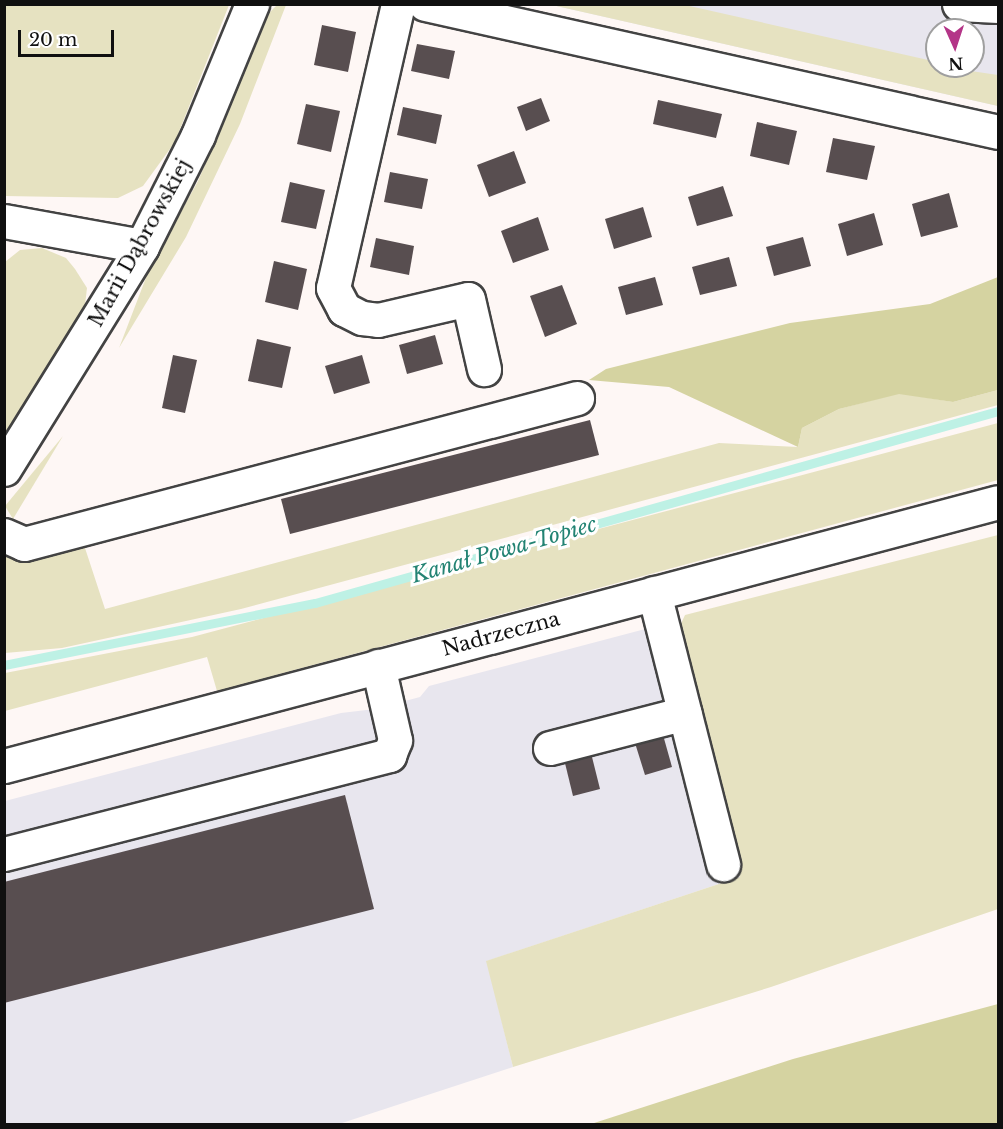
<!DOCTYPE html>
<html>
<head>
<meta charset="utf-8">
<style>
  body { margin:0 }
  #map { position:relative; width:1003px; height:1129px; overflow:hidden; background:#fef7f5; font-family:"Libre Baskerville",serif }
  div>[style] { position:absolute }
  .industrial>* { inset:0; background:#e8e6ee }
  .green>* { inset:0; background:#e6e2c1 }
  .forest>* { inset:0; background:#d5d3a1 }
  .stream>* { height:9px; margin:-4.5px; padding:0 4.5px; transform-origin:4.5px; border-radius:4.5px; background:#bef1e5 }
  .building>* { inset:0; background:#584e50 }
  .roads { filter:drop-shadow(2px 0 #434343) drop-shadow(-2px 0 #434343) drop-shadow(0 2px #434343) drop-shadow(0 -2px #434343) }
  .minor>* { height:33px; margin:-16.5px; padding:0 16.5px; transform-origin:16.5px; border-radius:16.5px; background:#fff }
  span { translate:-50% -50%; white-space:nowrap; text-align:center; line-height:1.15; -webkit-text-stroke:6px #fff; paint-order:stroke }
  .street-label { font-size:20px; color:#101010 }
  .water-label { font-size:21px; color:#228373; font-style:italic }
  .frame { position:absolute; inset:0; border:6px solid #101010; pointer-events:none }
  .north { position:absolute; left:925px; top:18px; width:60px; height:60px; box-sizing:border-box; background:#fff; border:2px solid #9f9f9f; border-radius:50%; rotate:177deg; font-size:16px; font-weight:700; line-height:24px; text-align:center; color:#101010 }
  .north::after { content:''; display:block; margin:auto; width:21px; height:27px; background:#b43588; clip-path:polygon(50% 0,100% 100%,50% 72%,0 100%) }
  .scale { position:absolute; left:18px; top:30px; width:96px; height:27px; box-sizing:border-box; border:3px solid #101010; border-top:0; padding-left:8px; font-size:18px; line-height:21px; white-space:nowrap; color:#101010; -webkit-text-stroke:4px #fff; paint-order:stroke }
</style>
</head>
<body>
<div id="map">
  <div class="industrial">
    <div style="clip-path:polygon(evenodd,552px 5px,998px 5px,998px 106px,552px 5px,937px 30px,973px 30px,973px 66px,937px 66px,937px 30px)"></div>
    <div style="clip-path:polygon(649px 628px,684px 653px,740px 877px,487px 961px,513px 1067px,339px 1124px,5px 1124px,5px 801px,341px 713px,375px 709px,420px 697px,429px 686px)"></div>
  </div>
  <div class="green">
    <div style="clip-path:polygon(4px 5px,229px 5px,175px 142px,143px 186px,118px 198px,5px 196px)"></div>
    <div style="clip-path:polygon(277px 5px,286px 5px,240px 124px,186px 237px,119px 348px,149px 270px,198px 181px,269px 13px)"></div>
    <div style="clip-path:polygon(552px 5px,685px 5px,937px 62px,937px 66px,998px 75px,998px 106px)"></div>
    <div style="clip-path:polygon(42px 248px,66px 258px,75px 269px,87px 288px,85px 305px,5px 442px,5px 262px,20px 250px)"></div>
    <div style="clip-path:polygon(998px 390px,998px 405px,241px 609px,62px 648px,5px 653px,5px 551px,25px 555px,85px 548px,105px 609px,719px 443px,798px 447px,802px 428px,839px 409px,899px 393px,953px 402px)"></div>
    <div style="clip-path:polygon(998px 423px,998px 480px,217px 691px,207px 657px,5px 711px,5px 673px,192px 637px)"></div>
    <div style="clip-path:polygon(63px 436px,13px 519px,5px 506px)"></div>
    <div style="clip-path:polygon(998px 535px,998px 909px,771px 987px,513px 1067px,486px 961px,740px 877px,678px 630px,685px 615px)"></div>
  </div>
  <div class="forest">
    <div style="clip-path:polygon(998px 277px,998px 390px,953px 402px,899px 394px,839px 409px,802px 428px,798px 447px,669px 387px,589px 380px,606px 369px,790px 323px,930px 304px)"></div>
    <div style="clip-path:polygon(998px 1004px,998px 1124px,591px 1124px,793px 1059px)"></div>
  </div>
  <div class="stream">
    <div style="left:4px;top:665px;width:317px;rotate:-11.3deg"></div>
    <div style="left:315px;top:603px;width:709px;rotate:-15.7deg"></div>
  </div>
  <div class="building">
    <div style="clip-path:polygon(322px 25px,356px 32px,348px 72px,314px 65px)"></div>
    <div style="clip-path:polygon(417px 44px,455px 51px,449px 79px,411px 71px)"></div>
    <div style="clip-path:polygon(541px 98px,550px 121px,526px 131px,517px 107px)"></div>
    <div style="clip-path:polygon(658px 100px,722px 114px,716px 138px,653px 124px)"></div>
    <div style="clip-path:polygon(306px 104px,340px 111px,331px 152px,297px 144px)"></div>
    <div style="clip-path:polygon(403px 107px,442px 115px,436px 144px,397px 135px)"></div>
    <div style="clip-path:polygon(757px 122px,797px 131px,789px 165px,750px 156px)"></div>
    <div style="clip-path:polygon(833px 138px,875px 146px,867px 180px,826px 172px)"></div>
    <div style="clip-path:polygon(514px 151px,526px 183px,489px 197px,477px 165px)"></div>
    <div style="clip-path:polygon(390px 172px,428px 179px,422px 209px,384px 202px)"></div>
    <div style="clip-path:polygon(290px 182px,325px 190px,316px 229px,281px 222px)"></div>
    <div style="clip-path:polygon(723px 186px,733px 216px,697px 226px,688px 197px)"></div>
    <div style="clip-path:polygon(949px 193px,958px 227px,921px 237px,912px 204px)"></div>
    <div style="clip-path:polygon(643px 207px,652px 237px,614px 249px,605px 219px)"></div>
    <div style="clip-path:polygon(874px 213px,883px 245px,847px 256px,838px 224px)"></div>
    <div style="clip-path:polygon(538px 217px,549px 250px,513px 263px,501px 231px)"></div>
    <div style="clip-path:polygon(803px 237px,811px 266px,774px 276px,766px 247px)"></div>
    <div style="clip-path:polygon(376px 238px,414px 246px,409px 275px,370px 267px)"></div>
    <div style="clip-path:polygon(729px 257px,737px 286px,700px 295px,692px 267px)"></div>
    <div style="clip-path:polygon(274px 261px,307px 269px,298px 310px,265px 302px)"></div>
    <div style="clip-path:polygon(655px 277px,663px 305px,626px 315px,618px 287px)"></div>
    <div style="clip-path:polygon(562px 285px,577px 324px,545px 337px,530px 296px)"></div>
    <div style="clip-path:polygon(435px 335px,443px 364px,407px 374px,399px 345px)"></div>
    <div style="clip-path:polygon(257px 339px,291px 347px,282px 388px,248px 381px)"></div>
    <div style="clip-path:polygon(173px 355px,197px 360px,185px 413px,162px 408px)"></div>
    <div style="clip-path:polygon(362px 355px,370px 383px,334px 394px,325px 366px)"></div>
    <div style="clip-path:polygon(590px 420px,599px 455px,290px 534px,281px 499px)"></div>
    <div style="clip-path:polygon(663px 735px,672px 767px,645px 775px,635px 743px)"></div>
    <div style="clip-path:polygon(591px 753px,600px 789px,573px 796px,564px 759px)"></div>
    <div style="clip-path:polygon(345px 795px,374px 909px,4px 1003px,4px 882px)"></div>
  </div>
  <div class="roads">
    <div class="minor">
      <div style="left:398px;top:4px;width:291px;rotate:102.9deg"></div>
      <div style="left:333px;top:288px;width:24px;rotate:62deg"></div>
      <div style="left:344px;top:309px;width:20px;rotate:27deg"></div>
      <div style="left:362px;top:318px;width:16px;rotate:7deg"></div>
      <div style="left:378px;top:320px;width:92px;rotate:-13.1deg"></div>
      <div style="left:468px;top:299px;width:72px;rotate:77.1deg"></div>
      <div style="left:425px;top:4px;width:587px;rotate:12.59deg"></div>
      <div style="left:959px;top:4px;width:39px;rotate:3deg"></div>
      <div style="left:4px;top:221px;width:140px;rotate:10.3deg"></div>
      <div style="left:4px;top:469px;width:262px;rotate:-58.2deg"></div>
      <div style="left:142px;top:246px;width:124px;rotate:-63.2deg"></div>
      <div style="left:198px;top:135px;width:142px;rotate:-67.6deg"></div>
      <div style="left:4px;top:535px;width:22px;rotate:24deg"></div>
      <div style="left:24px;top:544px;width:572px;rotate:-14.79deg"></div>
      <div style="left:654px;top:593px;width:280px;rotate:75.7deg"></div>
      <div style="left:550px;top:748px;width:139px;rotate:-14.5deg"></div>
      <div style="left:4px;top:766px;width:1028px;rotate:-14.87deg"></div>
      <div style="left:4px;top:854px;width:398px;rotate:-14.4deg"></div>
      <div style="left:389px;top:755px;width:16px;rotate:-68deg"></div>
      <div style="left:395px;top:740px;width:76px;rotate:-102.9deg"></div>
    </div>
  </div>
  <div class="street-label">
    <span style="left:140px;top:243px;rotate:-61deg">Marii Dąbrowskiej</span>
    <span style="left:501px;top:634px;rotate:-15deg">Nadrzeczna</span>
  </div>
  <div class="water-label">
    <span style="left:504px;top:550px;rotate:-16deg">Kanał Powa-Topiec</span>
  </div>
  <div class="frame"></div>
  <div class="north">N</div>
  <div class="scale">20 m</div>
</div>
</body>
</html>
